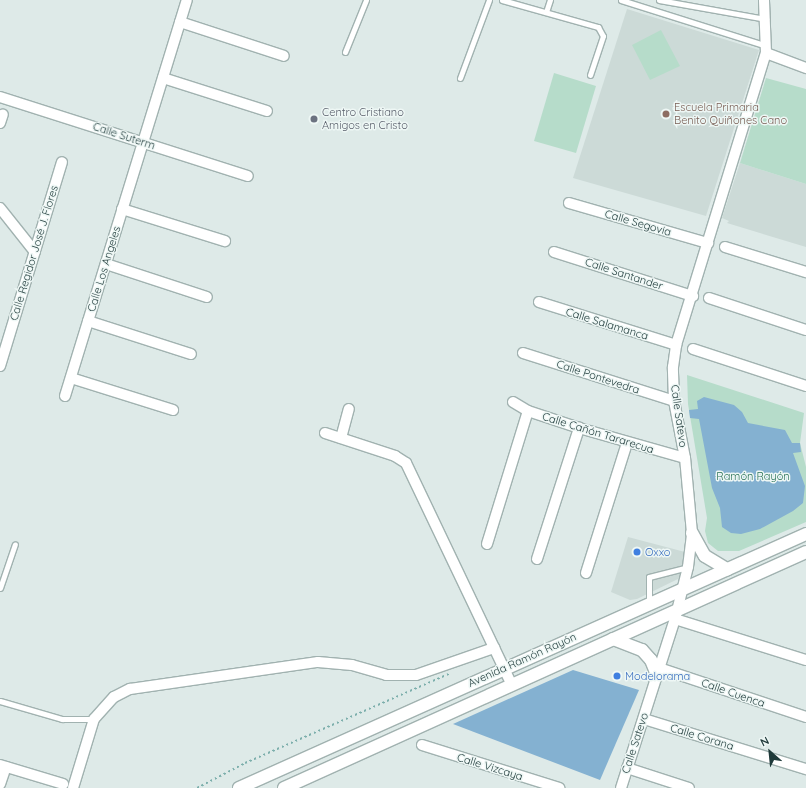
<!DOCTYPE html>
<html>
<head>
<meta charset="utf-8">
<style>
  body { margin:0 }
  #map { position:relative; width:806px; height:788px; overflow:hidden; background:#deeae8; font-family:Quicksand,sans-serif }
  div>[style] { position:absolute }
  .built>* { inset:0; background:#ccdad7 }
  .green>* { inset:0; background:#b6dcca }
  .water>* { inset:0; background:#84b1d1 }
  .path>* { height:1.5px; margin-top:-0.75px; transform-origin:0; background:repeating-linear-gradient(90deg,#7dafac 0 2px,transparent 0 5px) }
  .roads { filter:drop-shadow(1px 0 #a1b2b0) drop-shadow(-1px 0 #a1b2b0) drop-shadow(0 1px #a1b2b0) drop-shadow(0 -1px #a1b2b0) }
  .lane>* { height:5px; margin:-2.5px; padding:0 2.5px; transform-origin:2.5px; border-radius:2.5px; background:#fff }
  .street>* { height:10px; margin:-5px; padding:0 5px; transform-origin:5px; border-radius:5px; background:#fff }
  .secondary>* { height:12px; margin:-6px; padding:0 6px; transform-origin:6px; border-radius:6px; background:#fff }
  .dots>* { width:11px; height:11px; translate:-50% -50%; box-sizing:border-box; border:2px solid #eef7f5; border-radius:50% }
  span { translate:-50% -50%; white-space:nowrap; text-align:center; line-height:1.15; -webkit-text-stroke:3px #eef7f5; paint-order:stroke }
  .education-label { font-size:11px; color:#785e54 }
  .left { translate:0 -50%; text-align:left }
  .worship-label { font-size:11px; color:#5b616d }
  .street-label { font-size:11px; color:#1f3a3a }
  .park-label { font-size:11px; color:#297258 }
  .shop-label { font-size:11px; color:#366cbe }
  .north { position:absolute; left:750px; top:732px; width:40px; height:40px; -webkit-text-stroke:3px #eef7f5; paint-order:stroke; rotate:333deg; font-size:11px; font-weight:700; line-height:16px; text-align:center; color:#1f3a3a }
  .north::after { content:''; display:block; margin:auto; width:14px; height:18px; background:#1f3a3a; clip-path:polygon(50% 0,100% 100%,50% 72%,0 100%) }
</style>
</head>
<body>
<div id="map">
  <div class="built">
    <div style="clip-path:polygon(627px 9px,759px 50px,706px 216px,573px 178px)"></div>
    <div style="clip-path:polygon(740px 163px,806px 184px,806px 247px,727px 223px,729px 221px,722px 218px)"></div>
    <div style="clip-path:polygon(628px 537px,685px 552px,680px 578px,637px 599px,630px 600px,611px 592px)"></div>
  </div>
  <div class="green">
    <div style="clip-path:polygon(661px 30px,680px 66px,650px 80px,632px 45px)"></div>
    <div style="clip-path:polygon(554px 73px,596px 86px,576px 153px,534px 141px)"></div>
    <div style="clip-path:polygon(766px 78px,806px 89px,806px 184px,740px 163px)"></div>
    <div style="clip-path:polygon(687px 375px,804px 413px,800px 443px,806px 467px,806px 522px,739px 551px,718px 551px,708px 543px,705px 531px,707px 518px,688px 404px)"></div>
  </div>
  <div class="water">
    <div style="clip-path:polygon(704px 397px,734px 405px,742px 412px,748px 423px,785px 430px,792px 443px,800px 443px,801px 452px,793px 453px,805px 486px,803px 503px,793px 511px,760px 529px,741px 534px,731px 533px,722px 527px,720px 508px,712px 488px,699px 419px,690px 418px,689px 410px,698px 409px,697px 401px)"></div>
    <div style="clip-path:polygon(573px 670px,639px 690px,600px 780px,453px 724px)"></div>
  </div>
  <div class="path">
    <div style="left:197px;top:788px;width:54px;rotate:-27.5deg"></div>
    <div style="left:245px;top:763px;width:223px;rotate:-23.6deg"></div>
  </div>
  <div class="roads">
    <div class="lane">
      <div style="left:502px;top:0;width:100px;rotate:15.7deg"></div>
      <div style="left:598px;top:27px;width:10px;rotate:61deg"></div>
      <div style="left:603px;top:36px;width:41px;rotate:108.4deg"></div>
      <div style="left:621px;top:0;width:153px;rotate:17.5deg"></div>
      <div style="left:659px;top:0;width:109px;rotate:10.1deg"></div>
      <div style="left:546px;top:12px;width:13px;rotate:-72deg"></div>
      <div style="left:345px;top:52px;width:56px;rotate:-68deg"></div>
      <div style="left:460px;top:78px;width:83px;rotate:-69.6deg"></div>
      <div style="left:0;top:588px;width:46px;rotate:-71.2deg"></div>
      <div style="left:649px;top:603px;width:26px;rotate:-90deg"></div>
      <div style="left:649px;top:577px;width:40px;rotate:-14.4deg"></div>
      <div style="left:0;top:701px;width:65px;rotate:16.2deg"></div>
      <div style="left:62px;top:719px;width:32px"></div>
    </div>
    <div class="street">
      <div style="left:180px;top:22px;width:109px;rotate:18.1deg"></div>
      <div style="left:766px;top:53px;width:43px;rotate:20.6deg"></div>
      <div style="left:163px;top:78px;width:109px;rotate:17.6deg"></div>
      <div style="left:0;top:97px;width:260px;rotate:17.7deg"></div>
      <div style="left:0;top:123px;width:9px;rotate:-72deg"></div>
      <div style="left:569px;top:203px;width:145px;rotate:16.1deg"></div>
      <div style="left:0;top:208px;width:56px;rotate:51.5deg"></div>
      <div style="left:122px;top:209px;width:108px;rotate:17.3deg"></div>
      <div style="left:725px;top:247px;width:85px;rotate:17.2deg"></div>
      <div style="left:554px;top:252px;width:146px;rotate:17.6deg"></div>
      <div style="left:106px;top:264px;width:106px;rotate:18.1deg"></div>
      <div style="left:709px;top:298px;width:102px;rotate:18.3deg"></div>
      <div style="left:539px;top:302px;width:144px;rotate:17.4deg"></div>
      <div style="left:88px;top:321px;width:108px;rotate:17.8deg"></div>
      <div style="left:693px;top:349px;width:119px;rotate:18.1deg"></div>
      <div style="left:523px;top:353px;width:158px;rotate:17.6deg"></div>
      <div style="left:0;top:366px;width:213px;rotate:-73.1deg"></div>
      <div style="left:71px;top:378px;width:107px;rotate:17.4deg"></div>
      <div style="left:65px;top:396px;width:414px;rotate:-72.9deg"></div>
      <div style="left:513px;top:402px;width:17px;rotate:31deg"></div>
      <div style="left:528px;top:411px;width:54px;rotate:18.4deg"></div>
      <div style="left:579px;top:428px;width:110px;rotate:15.8deg"></div>
      <div style="left:325px;top:433px;width:74px;rotate:18.2deg"></div>
      <div style="left:395px;top:456px;width:13px;rotate:32deg"></div>
      <div style="left:406px;top:463px;width:246px;rotate:64.5deg"></div>
      <div style="left:341px;top:438px;width:30px;rotate:-75deg"></div>
      <div style="left:487px;top:544px;width:139px;rotate:-72.9deg"></div>
      <div style="left:537px;top:559px;width:138px;rotate:-72.2deg"></div>
      <div style="left:586px;top:573px;width:136px;rotate:-72.5deg"></div>
      <div style="left:675px;top:619px;width:137px;rotate:17.4deg"></div>
      <div style="left:659px;top:668px;width:155px;rotate:18.4deg"></div>
      <div style="left:644px;top:719px;width:170px;rotate:17.2deg"></div>
      <div style="left:422px;top:745px;width:144px;rotate:17.4deg"></div>
      <div style="left:0;top:765px;width:66px;rotate:16.8deg"></div>
      <div style="left:627px;top:768px;width:65px;rotate:17.9deg"></div>
      <div style="left:0;top:784px;width:18px;rotate:-71deg"></div>
      <div style="left:73px;top:788px;width:72px;rotate:-73.1deg"></div>
      <div style="left:94px;top:719px;width:30px;rotate:-48deg"></div>
      <div style="left:114px;top:697px;width:18px;rotate:-27deg"></div>
      <div style="left:130px;top:689px;width:190px;rotate:-8.2deg"></div>
      <div style="left:318px;top:662px;width:34px;rotate:5deg"></div>
      <div style="left:352px;top:665px;width:35px;rotate:16deg"></div>
      <div style="left:386px;top:675px;width:30px"></div>
      <div style="left:416px;top:675px;width:83px;rotate:-19.1deg"></div>
      <div style="left:621px;top:788px;width:177px;rotate:-72.3deg"></div>
      <div style="left:675px;top:619px;width:54px;rotate:-76deg"></div>
      <div style="left:688px;top:567px;width:34px;rotate:-83deg"></div>
      <div style="left:692px;top:533px;width:75px;rotate:-95.3deg"></div>
      <div style="left:685px;top:458px;width:58px;rotate:-100.9deg"></div>
      <div style="left:674px;top:401px;width:34px;rotate:-92deg"></div>
      <div style="left:673px;top:367px;width:22px;rotate:-82deg"></div>
      <div style="left:676px;top:345px;width:306px;rotate:-72.9deg"></div>
      <div style="left:766px;top:53px;width:53px;rotate:-92.2deg"></div>
    </div>
    <div class="secondary">
      <div style="left:692px;top:533px;width:26px;rotate:61deg"></div>
      <div style="left:705px;top:556px;width:26px;rotate:31deg"></div>
      <div style="left:613px;top:639px;width:31px;rotate:21deg"></div>
      <div style="left:642px;top:650px;width:13px;rotate:48deg"></div>
      <div style="left:651px;top:660px;width:16px;rotate:68deg"></div>
      <div style="left:239px;top:788px;width:621px;rotate:-24.13deg"></div>
      <div style="left:284px;top:788px;width:573px;rotate:-24.33deg"></div>
    </div>
  </div>
  <div class="dots">
    <div style="left:666px;top:114px;background:#8d6e63"></div>
    <div style="left:314px;top:119px;background:#6b7280"></div>
    <div style="left:637px;top:552px;background:#3f7fe0"></div>
    <div style="left:617px;top:676px;background:#3f7fe0"></div>
  </div>
  <div class="education-label">
    <span class="left" style="left:674px;top:114px">Escuela Primaria<br>Benito Quiñones Cano</span>
  </div>
  <div class="worship-label">
    <span class="left" style="left:322px;top:119px">Centro Cristiano<br>Amigos en Cristo</span>
  </div>
  <div class="street-label">
    <span style="left:124px;top:136px;rotate:18deg">Calle Suterm</span>
    <span style="left:638px;top:223px;rotate:16deg">Calle Segovia</span>
    <span style="left:34px;top:253px;rotate:-73deg">Calle Regidor José J. Flores</span>
    <span style="left:104px;top:269px;rotate:-73deg">Calle Los Angeles</span>
    <span style="left:624px;top:274px;rotate:18deg">Calle Santander</span>
    <span style="left:607px;top:324px;rotate:17deg">Calle Salamanca</span>
    <span style="left:598px;top:377px;rotate:18deg">Calle Pontevedra</span>
    <span style="left:679px;top:416px;rotate:82deg">Calle Satevo</span>
    <span style="left:598px;top:433px;rotate:17deg">Calle Cañón Tararecua</span>
    <span style="left:522px;top:660px;rotate:-24deg">Avenida Ramón Rayón</span>
    <span style="left:733px;top:693px;rotate:19deg">Calle Cuenca</span>
    <span style="left:702px;top:737px;rotate:17deg">Calle Corana</span>
    <span style="left:635px;top:743px;rotate:-72deg">Calle Satevo</span>
    <span style="left:490px;top:767px;rotate:17deg">Calle Vizcaya</span>
  </div>
  <div class="park-label">
    <span style="left:753px;top:476px">Ramón Rayón</span>
  </div>
  <div class="shop-label">
    <span class="left" style="left:645px;top:552px">Oxxo</span>
    <span class="left" style="left:625px;top:676px">Modelorama</span>
  </div>
  <div class="north">N</div>
</div>
</body>
</html>
